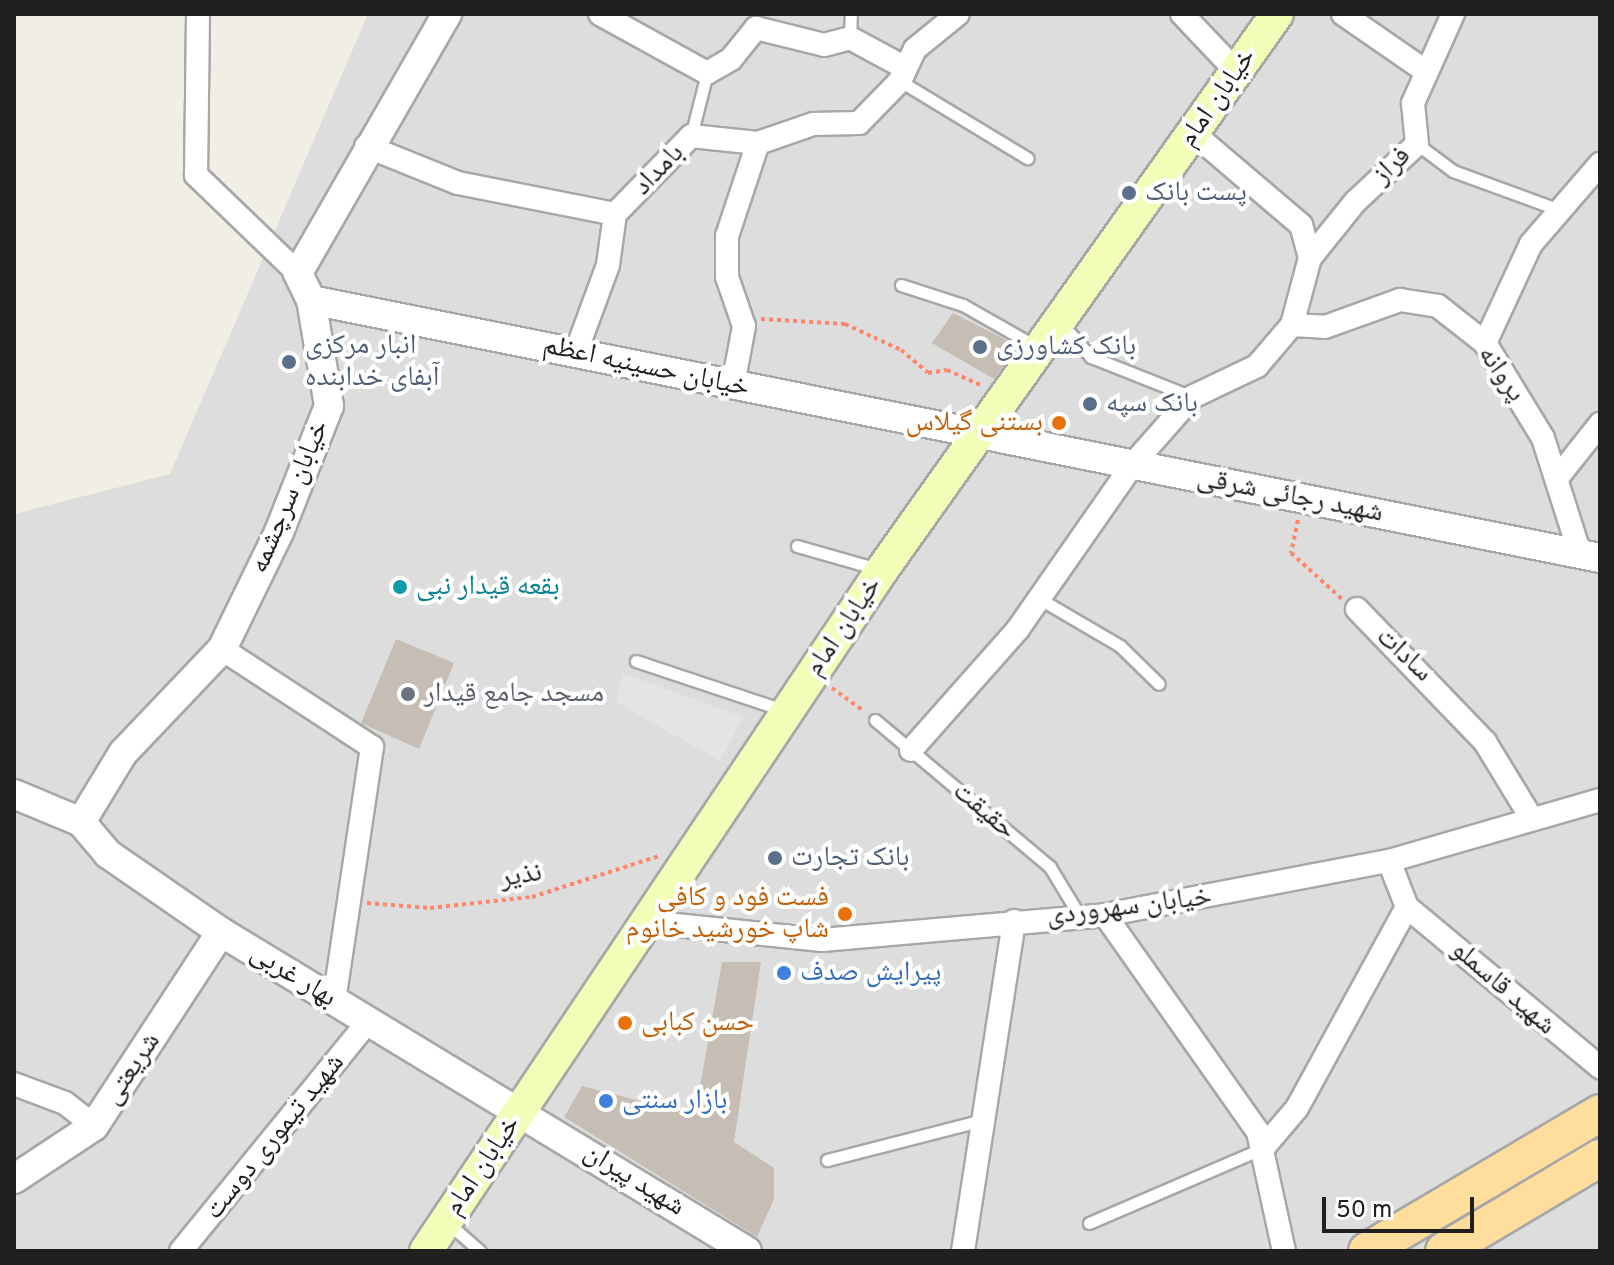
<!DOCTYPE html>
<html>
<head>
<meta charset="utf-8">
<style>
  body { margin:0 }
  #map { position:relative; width:1614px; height:1265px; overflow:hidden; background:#f1eee6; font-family:Overpass,"Noto Naskh Arabic",sans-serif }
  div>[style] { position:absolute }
  .residential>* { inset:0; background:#dedddd }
  .parking>* { inset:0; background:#e4e4e4 }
  .building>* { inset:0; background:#c6beb5 }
  .path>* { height:4px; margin-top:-2px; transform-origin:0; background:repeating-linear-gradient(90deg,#ff8669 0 4px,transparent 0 8px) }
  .roads { filter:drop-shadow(2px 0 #a7a7a7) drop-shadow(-2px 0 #a7a7a7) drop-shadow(0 2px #a7a7a7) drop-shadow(0 -2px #a7a7a7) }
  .service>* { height:11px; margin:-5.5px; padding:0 5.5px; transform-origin:5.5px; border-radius:5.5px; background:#fff }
  .minor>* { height:22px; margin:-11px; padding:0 11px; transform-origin:11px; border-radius:11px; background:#fff }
  .tertiary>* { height:28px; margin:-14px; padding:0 14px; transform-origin:14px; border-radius:14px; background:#fff }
  .secondary>* { height:32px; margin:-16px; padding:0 16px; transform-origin:16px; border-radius:16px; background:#f3fdb8 }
  .primary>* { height:36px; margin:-18px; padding:0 18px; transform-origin:18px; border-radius:18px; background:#ffdd9d }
  .dots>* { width:22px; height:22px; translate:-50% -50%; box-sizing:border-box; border:4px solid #fff; border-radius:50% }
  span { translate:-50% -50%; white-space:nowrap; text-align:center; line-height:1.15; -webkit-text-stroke:8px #fff; paint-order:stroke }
  .street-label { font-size:28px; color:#202020 }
  .service-label { font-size:28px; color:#4e5e75 }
  .left { translate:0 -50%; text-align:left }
  .food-label { font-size:28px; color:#c56008 }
  .right { translate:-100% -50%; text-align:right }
  .culture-label { font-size:28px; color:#0d838f }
  .worship-label { font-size:28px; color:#5b616d }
  .shop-label { font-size:28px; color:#366cbe }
  .frame { position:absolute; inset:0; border:16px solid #202020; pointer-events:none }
  .scale { position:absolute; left:1322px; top:1197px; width:152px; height:36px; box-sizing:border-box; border:4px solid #202020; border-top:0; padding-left:10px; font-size:24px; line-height:28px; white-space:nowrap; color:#202020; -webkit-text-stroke:6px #fff; paint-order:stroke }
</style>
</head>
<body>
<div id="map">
  <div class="residential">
    <div style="clip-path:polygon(368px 14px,1600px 14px,1600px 1251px,14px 1251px,14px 514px,170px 474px)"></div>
  </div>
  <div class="parking">
    <div style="clip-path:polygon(622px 673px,743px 717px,720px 761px,616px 702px)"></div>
  </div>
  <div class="building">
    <div style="clip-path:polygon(953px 313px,1018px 346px,994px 379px,932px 343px)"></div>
    <div style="clip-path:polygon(396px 639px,454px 663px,419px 749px,361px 723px)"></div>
    <div style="clip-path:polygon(722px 962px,761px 962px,734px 1142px,774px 1168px,774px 1199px,757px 1237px,564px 1117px,582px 1086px,695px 1115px)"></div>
  </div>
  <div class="path">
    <div style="left:761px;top:319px;width:84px;rotate:3.4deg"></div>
    <div style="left:845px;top:324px;width:62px;rotate:24.9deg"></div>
    <div style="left:901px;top:350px;width:35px;rotate:40deg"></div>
    <div style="left:928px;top:373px;width:19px;rotate:-9deg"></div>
    <div style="left:947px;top:370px;width:37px;rotate:24deg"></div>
    <div style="left:1298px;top:520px;width:34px;rotate:102deg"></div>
    <div style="left:1291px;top:553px;width:69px;rotate:42deg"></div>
    <div style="left:832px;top:688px;width:39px;rotate:36deg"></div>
    <div style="left:367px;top:903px;width:63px;rotate:4.5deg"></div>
    <div style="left:430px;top:908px;width:103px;rotate:-6.2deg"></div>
    <div style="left:532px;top:897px;width:133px;rotate:-17.9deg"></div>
  </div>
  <div class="roads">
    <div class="service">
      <div style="left:850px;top:38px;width:24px;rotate:-88deg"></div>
      <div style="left:900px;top:81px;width:149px;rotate:31.2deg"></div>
      <div style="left:691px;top:136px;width:65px;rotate:-75.7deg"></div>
      <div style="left:1417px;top:144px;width:45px;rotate:36.9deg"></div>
      <div style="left:1453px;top:171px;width:111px;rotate:20.1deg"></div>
      <div style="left:901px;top:285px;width:65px;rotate:17.9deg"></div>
      <div style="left:963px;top:305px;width:85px;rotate:29.6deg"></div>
      <div style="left:1060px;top:322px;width:47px;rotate:48.5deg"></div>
      <div style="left:1091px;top:357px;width:109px;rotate:21.6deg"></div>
      <div style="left:797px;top:546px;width:84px;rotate:15.9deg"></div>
      <div style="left:1040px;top:599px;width:93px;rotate:30.4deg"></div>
      <div style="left:1120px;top:646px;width:54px;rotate:44.3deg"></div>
      <div style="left:636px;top:661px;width:155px;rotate:18.4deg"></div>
      <div style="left:875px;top:720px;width:229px;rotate:40deg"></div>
      <div style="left:1050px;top:867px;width:56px;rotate:58.9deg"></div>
      <div style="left:827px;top:1160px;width:161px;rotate:-14.4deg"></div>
      <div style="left:1089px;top:1223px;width:189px;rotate:-23.3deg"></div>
      <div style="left:449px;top:1224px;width:41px;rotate:41.1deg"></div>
    </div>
    <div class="minor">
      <div style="left:198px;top:14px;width:161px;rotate:90.7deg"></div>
      <div style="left:196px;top:175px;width:141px;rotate:43.9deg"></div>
      <div style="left:600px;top:14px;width:122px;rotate:28.9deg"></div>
      <div style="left:707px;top:73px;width:28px;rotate:-30deg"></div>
      <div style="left:731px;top:59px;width:40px;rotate:-51deg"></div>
      <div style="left:756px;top:28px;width:70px;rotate:14deg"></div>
      <div style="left:824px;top:45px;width:27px;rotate:-15deg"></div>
      <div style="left:850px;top:38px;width:59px;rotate:28.3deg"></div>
      <div style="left:1182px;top:14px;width:79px;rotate:46.5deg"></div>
      <div style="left:1343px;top:14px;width:98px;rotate:34.7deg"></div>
      <div style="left:366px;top:146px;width:99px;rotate:21.9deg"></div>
      <div style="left:458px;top:183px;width:160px;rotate:11.2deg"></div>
      <div style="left:615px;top:214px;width:109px;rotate:-45.7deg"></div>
      <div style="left:691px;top:136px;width:67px;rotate:6deg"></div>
      <div style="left:758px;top:143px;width:58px;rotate:-19.1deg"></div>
      <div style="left:813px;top:124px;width:46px;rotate:-1.2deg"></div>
      <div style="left:859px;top:123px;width:59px;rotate:-45.7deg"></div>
      <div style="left:900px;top:81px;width:35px;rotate:-65deg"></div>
      <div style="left:915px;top:49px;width:55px;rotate:-39.1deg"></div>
      <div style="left:1310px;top:258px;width:72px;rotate:-51.2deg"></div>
      <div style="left:1355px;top:202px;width:85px;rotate:-43.1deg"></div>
      <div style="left:1417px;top:144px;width:41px;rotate:-95.6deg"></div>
      <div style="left:1413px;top:103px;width:98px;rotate:-65.8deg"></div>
      <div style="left:1292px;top:325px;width:33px;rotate:3deg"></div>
      <div style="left:1325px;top:327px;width:80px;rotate:-19.8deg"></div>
      <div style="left:1400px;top:300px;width:38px;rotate:9deg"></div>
      <div style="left:1438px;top:306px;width:60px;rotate:38.2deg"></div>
      <div style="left:1485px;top:343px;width:111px;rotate:58.6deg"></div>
      <div style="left:1543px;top:438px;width:122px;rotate:72.3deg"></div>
      <div style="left:1485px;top:343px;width:109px;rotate:-65.1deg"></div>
      <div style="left:1531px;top:244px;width:106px;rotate:-49.2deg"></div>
      <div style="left:576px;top:352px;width:93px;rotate:-69.8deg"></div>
      <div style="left:608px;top:265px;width:51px;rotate:-82.2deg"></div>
      <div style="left:733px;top:385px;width:60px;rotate:-79.4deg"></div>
      <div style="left:744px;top:326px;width:52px;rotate:-109.1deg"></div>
      <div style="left:727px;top:277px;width:41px;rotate:-90deg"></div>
      <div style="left:727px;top:236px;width:98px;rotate:-71.6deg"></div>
      <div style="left:1558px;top:477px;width:68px;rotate:-51.6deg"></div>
      <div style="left:1357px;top:609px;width:185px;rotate:46.1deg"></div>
      <div style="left:1485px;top:742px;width:90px;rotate:58.6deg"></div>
      <div style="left:222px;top:649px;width:179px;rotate:33.2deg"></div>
      <div style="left:372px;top:747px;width:258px;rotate:98.5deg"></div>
      <div style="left:911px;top:750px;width:162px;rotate:-48.5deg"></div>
      <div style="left:1018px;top:629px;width:201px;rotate:-55.1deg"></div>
      <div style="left:1133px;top:464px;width:89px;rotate:-48.6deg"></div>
      <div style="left:1192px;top:397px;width:72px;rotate:-25.5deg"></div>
      <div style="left:1257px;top:366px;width:54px;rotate:-49.5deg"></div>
      <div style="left:1292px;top:325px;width:69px;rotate:-75deg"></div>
      <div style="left:1310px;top:258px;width:34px;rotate:-105deg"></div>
      <div style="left:1301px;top:225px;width:142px;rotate:-139.6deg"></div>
      <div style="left:1407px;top:907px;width:251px;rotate:39.7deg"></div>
      <div style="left:1105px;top:915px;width:266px;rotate:54.8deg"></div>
      <div style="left:1258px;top:1132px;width:122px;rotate:77.7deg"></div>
      <div style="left:647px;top:922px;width:176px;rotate:5.9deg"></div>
      <div style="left:822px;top:940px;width:284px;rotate:-5deg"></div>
      <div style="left:1105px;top:915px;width:289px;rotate:-10.8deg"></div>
      <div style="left:1389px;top:861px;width:220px;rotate:-16.1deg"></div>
      <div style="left:14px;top:1084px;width:54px;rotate:20.4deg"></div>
      <div style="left:65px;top:1103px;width:37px;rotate:38deg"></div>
      <div style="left:1263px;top:1148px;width:52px;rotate:-49.6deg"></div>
      <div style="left:1297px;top:1108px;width:229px;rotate:-61.3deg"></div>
      <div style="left:1407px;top:907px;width:49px;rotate:-111.4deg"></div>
      <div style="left:181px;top:1251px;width:296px;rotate:-50.8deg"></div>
      <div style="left:963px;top:1251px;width:334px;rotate:-81.2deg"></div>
    </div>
    <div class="tertiary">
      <div style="left:311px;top:300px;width:1315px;rotate:11.32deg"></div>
      <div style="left:14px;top:794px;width:73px;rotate:22.7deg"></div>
      <div style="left:81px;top:822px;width:42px;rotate:49.8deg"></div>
      <div style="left:108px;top:854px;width:137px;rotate:34.6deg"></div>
      <div style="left:221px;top:932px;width:615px;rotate:31.24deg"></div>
      <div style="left:81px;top:822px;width:81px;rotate:-58.7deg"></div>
      <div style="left:123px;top:753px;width:144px;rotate:-46.4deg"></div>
      <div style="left:222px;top:649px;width:130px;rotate:-64deg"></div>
      <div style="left:279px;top:532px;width:136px;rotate:-68.4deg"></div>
      <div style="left:329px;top:406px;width:108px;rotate:-99.6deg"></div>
      <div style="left:311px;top:300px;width:30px;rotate:-116deg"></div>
      <div style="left:298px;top:273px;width:299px;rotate:-60.1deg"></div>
      <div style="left:14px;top:1179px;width:96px;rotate:-33.5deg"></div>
      <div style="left:94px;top:1126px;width:232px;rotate:-56.8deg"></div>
    </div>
    <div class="secondary">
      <div style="left:426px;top:1251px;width:820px;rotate:-56.19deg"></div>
      <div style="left:882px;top:570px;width:682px;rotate:-54.61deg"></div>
    </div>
    <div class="primary">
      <div style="left:1367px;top:1251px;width:271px;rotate:-30.6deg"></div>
      <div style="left:1444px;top:1251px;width:182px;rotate:-30.8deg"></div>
    </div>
  </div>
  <div class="dots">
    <div style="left:1129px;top:193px;background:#5c6f8a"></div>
    <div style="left:980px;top:347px;background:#5c6f8a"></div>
    <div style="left:289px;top:362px;background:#5c6f8a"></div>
    <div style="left:1090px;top:404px;background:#5c6f8a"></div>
    <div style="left:1059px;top:423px;background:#e8710a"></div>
    <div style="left:400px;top:587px;background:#0f9aa8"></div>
    <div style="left:408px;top:694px;background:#6b7280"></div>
    <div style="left:775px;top:858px;background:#5c6f8a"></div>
    <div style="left:845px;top:914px;background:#e8710a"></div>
    <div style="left:784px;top:973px;background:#3f7fe0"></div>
    <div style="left:625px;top:1023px;background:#e8710a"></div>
    <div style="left:606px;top:1101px;background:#3f7fe0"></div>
  </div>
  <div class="street-label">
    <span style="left:1218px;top:98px;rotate:-55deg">خیابان امام</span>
    <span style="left:1392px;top:166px;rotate:-43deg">فراز</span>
    <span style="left:659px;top:170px;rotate:-46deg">بامداد</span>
    <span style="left:646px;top:367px;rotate:12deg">خیابان حسینیه اعظم</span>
    <span style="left:1501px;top:374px;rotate:55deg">پروانه</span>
    <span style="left:1290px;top:496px;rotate:11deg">شهید رجائی شرقی</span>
    <span style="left:290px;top:497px;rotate:-67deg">خیابان سرچشمه</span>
    <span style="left:844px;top:627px;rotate:-56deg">خیابان امام</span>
    <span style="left:1404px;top:655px;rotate:43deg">سادات</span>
    <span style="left:984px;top:811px;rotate:40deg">حقیقت</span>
    <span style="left:521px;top:876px;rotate:-9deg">نذیر</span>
    <span style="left:1129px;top:907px;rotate:-7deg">خیابان سهروردی</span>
    <span style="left:293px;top:976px;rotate:32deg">بهار غربی</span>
    <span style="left:1503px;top:988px;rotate:41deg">شهید قاسملو</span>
    <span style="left:132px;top:1069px;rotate:-56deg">شریعتی</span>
    <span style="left:275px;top:1137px;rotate:-51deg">شهید تیموری دوست</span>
    <span style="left:483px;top:1166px;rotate:-56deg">خیابان امام</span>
    <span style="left:634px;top:1180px;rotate:32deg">شهید پیران</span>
  </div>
  <div class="service-label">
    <span class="left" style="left:1145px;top:193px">پست بانک</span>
    <span class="left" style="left:305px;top:362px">انبار مرکزی<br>آبفای خدابنده</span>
    <span class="left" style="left:996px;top:347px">بانک کشاورزی</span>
    <span class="left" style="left:1106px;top:404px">بانک سپه</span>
    <span class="left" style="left:791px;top:858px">بانک تجارت</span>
  </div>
  <div class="food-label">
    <span class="right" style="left:1043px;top:423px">بستنی گیلاس</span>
    <span class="right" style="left:829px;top:914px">فست فود و کافی<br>شاپ خورشید خانوم</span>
    <span class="left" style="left:641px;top:1023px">حسن کبابی</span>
  </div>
  <div class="culture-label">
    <span class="left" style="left:416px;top:587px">بقعه قیدار نبی</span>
  </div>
  <div class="worship-label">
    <span class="left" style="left:424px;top:694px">مسجد جامع قیدار</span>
  </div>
  <div class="shop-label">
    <span class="left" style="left:800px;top:973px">پیرایش صدف</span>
    <span class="left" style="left:622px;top:1101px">بازار سنتی</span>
  </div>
  <div class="frame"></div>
  <div class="scale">50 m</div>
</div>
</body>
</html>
